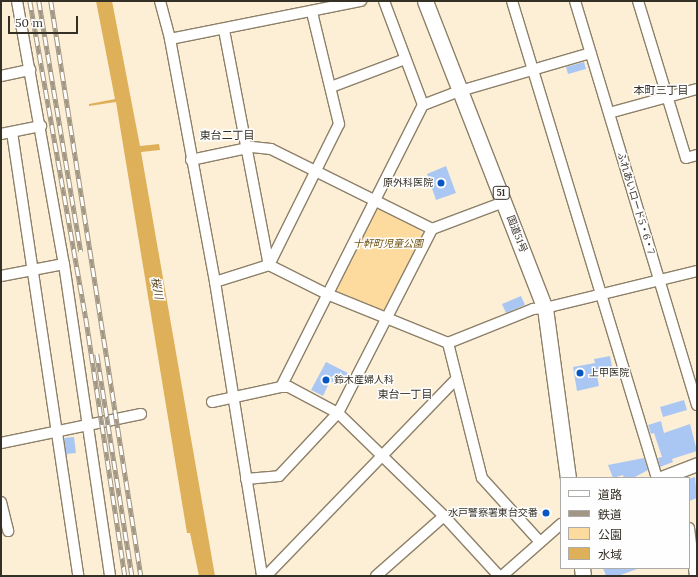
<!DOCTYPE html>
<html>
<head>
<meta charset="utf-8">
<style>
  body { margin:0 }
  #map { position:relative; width:698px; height:577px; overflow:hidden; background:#fdefd5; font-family:Lora,"Noto Sans JP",serif }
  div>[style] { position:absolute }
  .green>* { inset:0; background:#fddb9f }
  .water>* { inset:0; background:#deb059 }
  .building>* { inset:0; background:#aac7f4 }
  .roads { filter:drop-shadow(1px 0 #8d8069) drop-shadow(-1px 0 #8d8069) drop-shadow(0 1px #8d8069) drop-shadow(0 -1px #8d8069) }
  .minor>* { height:10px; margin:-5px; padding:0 5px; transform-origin:5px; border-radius:5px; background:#fff }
  .major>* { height:13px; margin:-6.5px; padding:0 6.5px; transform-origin:6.5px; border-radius:6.5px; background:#fff }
  .highway>* { height:15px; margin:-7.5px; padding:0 7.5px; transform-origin:7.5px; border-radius:7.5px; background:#fff }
  .rail>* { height:4.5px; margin-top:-2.25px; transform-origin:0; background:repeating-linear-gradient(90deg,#fefefe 0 9px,#a19784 0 18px); box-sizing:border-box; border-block:1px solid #a19784 }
  .dots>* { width:11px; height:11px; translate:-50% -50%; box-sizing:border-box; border:2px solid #fefefe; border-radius:50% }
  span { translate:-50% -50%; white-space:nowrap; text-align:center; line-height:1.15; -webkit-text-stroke:3px #fefefe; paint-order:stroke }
  .shield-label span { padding:1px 3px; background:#fefefe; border:1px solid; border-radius:3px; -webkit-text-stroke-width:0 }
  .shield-label { font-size:9px; color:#353026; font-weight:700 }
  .poi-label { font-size:10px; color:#353026 }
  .right { translate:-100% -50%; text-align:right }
  .left { translate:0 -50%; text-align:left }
  .street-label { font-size:10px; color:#353026 }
  .park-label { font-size:10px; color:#70520e; font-style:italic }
  .neighbourhood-label { font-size:11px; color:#353026 }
  .water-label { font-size:11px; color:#56421e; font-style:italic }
  .frame { position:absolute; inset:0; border:2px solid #353026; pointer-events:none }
  .legend { position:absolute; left:560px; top:477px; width:130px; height:92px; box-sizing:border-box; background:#fefefe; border:1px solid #aeaca8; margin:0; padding:5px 7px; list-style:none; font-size:12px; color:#353026 }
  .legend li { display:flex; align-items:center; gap:8px; height:20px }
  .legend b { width:20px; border:1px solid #aeaca8 }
  .scale { position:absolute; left:8px; top:16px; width:70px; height:18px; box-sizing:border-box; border:2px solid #353026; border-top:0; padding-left:5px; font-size:12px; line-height:14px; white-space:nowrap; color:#353026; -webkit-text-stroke:3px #fefefe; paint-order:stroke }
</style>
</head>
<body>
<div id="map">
  <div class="green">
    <div style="clip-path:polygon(376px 206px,420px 230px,423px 235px,385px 310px,382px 311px,337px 294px,336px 290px)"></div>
  </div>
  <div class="water">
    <div style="clip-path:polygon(96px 1px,112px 1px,140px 146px,159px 144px,160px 150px,141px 152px,215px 576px,199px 576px,190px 533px,187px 533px,116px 102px,89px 106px,89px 104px,115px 99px)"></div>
  </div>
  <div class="building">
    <div style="clip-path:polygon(584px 62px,586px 69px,568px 74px,566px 67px)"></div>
    <div style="clip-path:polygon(446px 166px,456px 193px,436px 200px,427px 174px)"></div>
    <div style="clip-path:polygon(521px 296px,525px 305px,506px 313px,502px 304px)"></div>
    <div style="clip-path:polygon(610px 356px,612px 367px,596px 370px,599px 386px,577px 391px,573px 367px,595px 363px,594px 359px)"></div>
    <div style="clip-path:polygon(326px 362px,348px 373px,343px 382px,337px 379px,334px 383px,330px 381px,323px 396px,311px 390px)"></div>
    <div style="clip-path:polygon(684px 400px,687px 410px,663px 417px,660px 407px)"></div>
    <div style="clip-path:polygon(661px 421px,664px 433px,690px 424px,697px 451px,672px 459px,673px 462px,660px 467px,658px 458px,662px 457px,654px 433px,651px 434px,648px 425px)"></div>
    <div style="clip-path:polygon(74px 437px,76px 453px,66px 454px,64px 438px)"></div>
    <div style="clip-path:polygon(644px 458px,648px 470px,633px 478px,624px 478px,623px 475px,613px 478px,608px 465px)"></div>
    <div style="clip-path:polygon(695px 477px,697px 498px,689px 501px,689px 479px)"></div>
    <div style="clip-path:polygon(603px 568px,637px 568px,637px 569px,618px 576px,606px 576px)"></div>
  </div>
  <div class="roads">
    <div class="minor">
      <div style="left:17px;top:1px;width:267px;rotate:79.9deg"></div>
      <div style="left:64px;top:264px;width:315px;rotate:81.6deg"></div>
      <div style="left:160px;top:1px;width:39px;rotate:75deg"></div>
      <div style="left:170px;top:39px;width:247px;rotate:79.5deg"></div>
      <div style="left:215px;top:282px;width:298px;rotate:80.9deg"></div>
      <div style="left:384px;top:1px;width:111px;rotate:69.4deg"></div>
      <div style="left:512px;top:1px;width:499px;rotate:73.1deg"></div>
      <div style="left:575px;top:1px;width:422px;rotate:73.2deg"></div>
      <div style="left:638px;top:1px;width:164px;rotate:73deg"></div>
      <div style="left:686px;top:158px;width:11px;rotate:-15deg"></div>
      <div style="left:224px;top:30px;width:239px;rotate:79.2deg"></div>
      <div style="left:269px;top:265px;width:65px;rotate:26.6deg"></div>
      <div style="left:327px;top:294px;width:131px;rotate:22deg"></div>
      <div style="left:448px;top:343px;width:92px;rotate:-21.8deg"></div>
      <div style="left:533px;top:309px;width:12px;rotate:-5deg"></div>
      <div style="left:545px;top:308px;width:156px;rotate:-13.7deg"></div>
      <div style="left:170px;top:39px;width:195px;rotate:-11.3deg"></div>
      <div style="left:1px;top:76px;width:30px;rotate:-12deg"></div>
      <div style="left:331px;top:87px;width:79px;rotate:-20.7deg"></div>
      <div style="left:609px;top:113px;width:91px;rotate:-15.3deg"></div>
      <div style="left:12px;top:132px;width:449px;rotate:81.5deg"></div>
      <div style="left:1px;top:134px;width:41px;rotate:-11.3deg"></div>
      <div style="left:191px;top:160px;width:62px;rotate:-12deg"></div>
      <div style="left:252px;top:147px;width:19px;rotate:6deg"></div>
      <div style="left:271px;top:149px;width:180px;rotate:26.4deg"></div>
      <div style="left:1px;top:276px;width:64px;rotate:-10.8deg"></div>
      <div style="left:215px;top:282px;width:57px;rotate:-17.5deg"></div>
      <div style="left:269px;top:265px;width:157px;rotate:-63.6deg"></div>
      <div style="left:339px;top:124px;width:115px;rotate:-103.6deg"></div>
      <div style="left:448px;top:343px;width:139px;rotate:75.9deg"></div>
      <div style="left:482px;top:478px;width:86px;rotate:47.8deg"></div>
      <div style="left:281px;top:387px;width:8px"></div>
      <div style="left:289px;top:387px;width:55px;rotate:28deg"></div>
      <div style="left:338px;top:413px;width:148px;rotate:44.2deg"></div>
      <div style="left:444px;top:516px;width:81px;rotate:47.5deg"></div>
      <div style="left:212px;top:402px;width:71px;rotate:-12.3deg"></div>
      <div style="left:281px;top:387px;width:316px;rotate:-63.3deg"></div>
      <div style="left:423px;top:105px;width:40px;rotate:-21deg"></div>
      <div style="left:460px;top:91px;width:136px;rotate:-16.2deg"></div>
      <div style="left:1px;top:443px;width:143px;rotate:-11.7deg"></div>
      <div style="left:246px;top:479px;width:33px;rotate:-5deg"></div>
      <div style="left:279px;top:476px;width:86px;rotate:-46.9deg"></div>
      <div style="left:338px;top:413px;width:207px;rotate:-62.9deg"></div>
      <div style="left:432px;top:229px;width:77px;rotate:-20.6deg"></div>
      <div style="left:1px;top:502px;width:30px;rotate:76deg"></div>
      <div style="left:689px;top:528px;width:48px;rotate:82.9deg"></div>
      <div style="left:266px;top:576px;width:274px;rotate:-46deg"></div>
      <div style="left:376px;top:576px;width:91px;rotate:-41.4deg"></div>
      <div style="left:502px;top:576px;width:79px;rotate:-41.4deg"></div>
    </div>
    <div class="major">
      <div style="left:661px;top:478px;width:39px;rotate:-21deg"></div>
    </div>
    <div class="highway">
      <div style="left:425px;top:1px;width:330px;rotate:68.7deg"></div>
      <div style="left:545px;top:308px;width:172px;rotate:82.3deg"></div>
      <div style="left:582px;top:568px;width:8px;rotate:83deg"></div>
    </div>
  </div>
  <div class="rail">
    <div style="left:30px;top:1px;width:322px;rotate:80deg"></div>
    <div style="left:86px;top:318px;width:261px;rotate:81.4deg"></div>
    <div style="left:39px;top:1px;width:254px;rotate:80.5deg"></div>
    <div style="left:51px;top:1px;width:582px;rotate:81.1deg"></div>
    <div style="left:97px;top:354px;width:225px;rotate:81deg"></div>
  </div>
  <div class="dots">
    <div style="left:441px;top:183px;background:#0657c1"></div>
    <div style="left:580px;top:373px;background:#0657c1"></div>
    <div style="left:326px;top:380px;background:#0657c1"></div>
    <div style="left:546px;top:513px;background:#0657c1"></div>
  </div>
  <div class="shield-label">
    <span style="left:501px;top:193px">51</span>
  </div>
  <div class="poi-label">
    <span class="right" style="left:433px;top:183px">原外科医院</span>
    <span class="left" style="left:589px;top:373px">上甲医院</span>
    <span class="left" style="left:334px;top:380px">鈴木産婦人科</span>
    <span class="right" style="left:538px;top:513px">水戸警察署東台交番</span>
  </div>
  <div class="street-label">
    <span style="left:636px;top:203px;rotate:73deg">ふれあいロード5・6・7</span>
    <span style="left:517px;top:234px;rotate:69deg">国道51号</span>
  </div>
  <div class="park-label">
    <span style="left:388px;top:244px">十軒町児童公園</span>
  </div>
  <div class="neighbourhood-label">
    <span style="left:661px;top:90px">本町三丁目</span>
    <span style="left:227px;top:135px">東台二丁目</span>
    <span style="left:405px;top:394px">東台一丁目</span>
  </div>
  <div class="water-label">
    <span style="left:157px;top:288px;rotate:80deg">桜川</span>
  </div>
  <div class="frame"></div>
  <ul class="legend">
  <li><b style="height:5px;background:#fff"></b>道路</li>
  <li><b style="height:5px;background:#a19784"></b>鉄道</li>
  <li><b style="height:11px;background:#fddb9f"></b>公園</li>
  <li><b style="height:11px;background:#deb059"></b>水域</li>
  </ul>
  <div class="scale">50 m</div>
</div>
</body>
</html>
